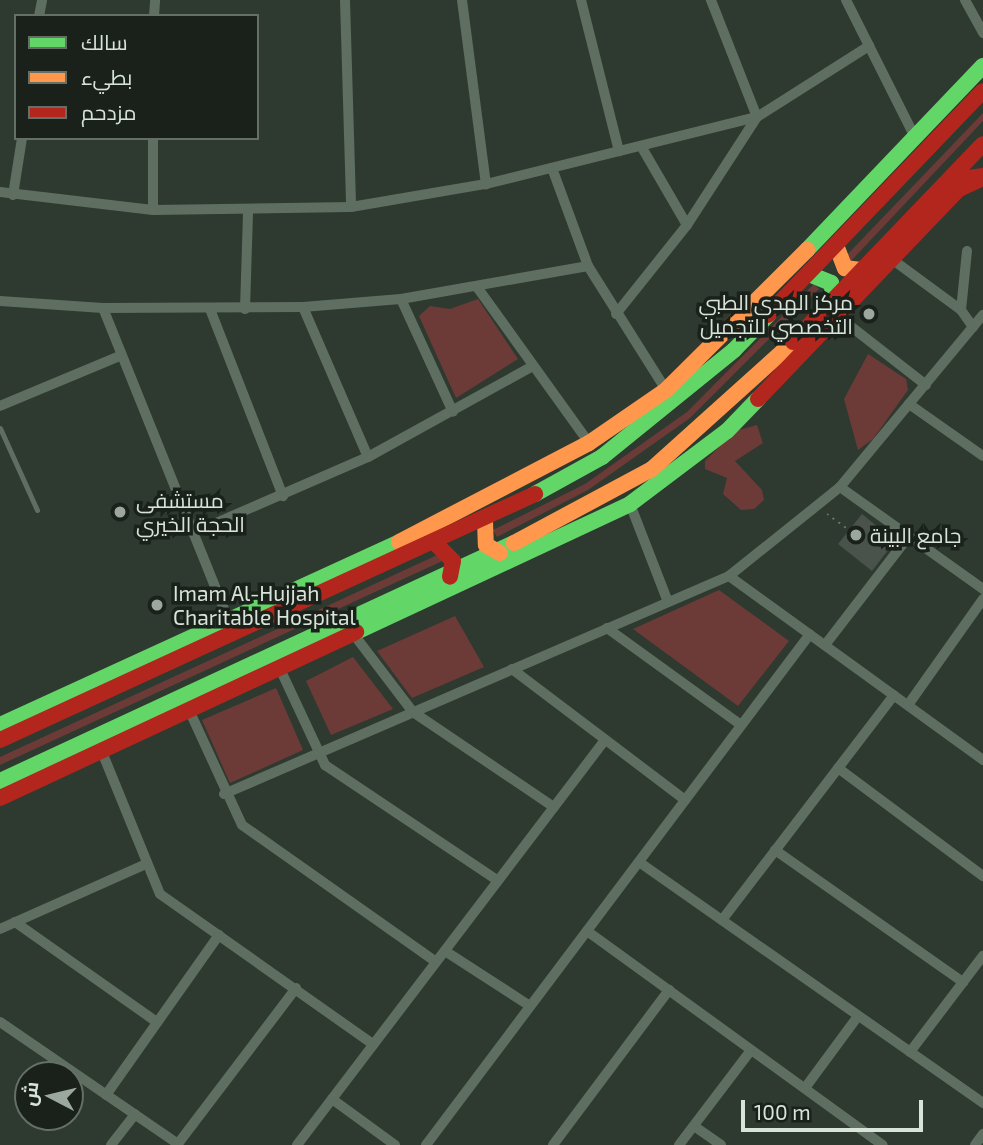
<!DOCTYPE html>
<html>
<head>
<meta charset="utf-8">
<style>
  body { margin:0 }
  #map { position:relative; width:983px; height:1145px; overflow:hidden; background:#2e3930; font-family:"Exo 2",Cairo,sans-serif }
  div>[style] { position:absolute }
  .green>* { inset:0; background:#6d3b37 }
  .building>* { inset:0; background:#4a534b }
  .path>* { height:2px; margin-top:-1px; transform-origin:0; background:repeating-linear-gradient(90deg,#646f65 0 2px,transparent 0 7px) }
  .lane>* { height:5px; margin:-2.5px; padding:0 2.5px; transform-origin:2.5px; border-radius:2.5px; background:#5e6e60 }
  .street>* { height:10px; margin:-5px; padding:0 5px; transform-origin:5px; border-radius:5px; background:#5e6e60 }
  .fast>* { height:16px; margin:-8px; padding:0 8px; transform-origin:8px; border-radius:8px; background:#63d668 }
  .slow>* { height:16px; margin:-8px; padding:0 8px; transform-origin:8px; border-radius:8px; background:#ff974d }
  .jam>* { height:16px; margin:-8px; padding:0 8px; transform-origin:8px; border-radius:8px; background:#b3261e }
  .dots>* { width:19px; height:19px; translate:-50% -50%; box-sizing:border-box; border:4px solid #19211a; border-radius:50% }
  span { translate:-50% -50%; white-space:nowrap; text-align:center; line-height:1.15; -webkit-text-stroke:7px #19211a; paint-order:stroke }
  .poi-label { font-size:21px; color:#d8e4d9 }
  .right { translate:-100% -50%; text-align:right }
  .left { translate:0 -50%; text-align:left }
  .legend { position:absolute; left:14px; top:14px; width:245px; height:126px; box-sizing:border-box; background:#19211a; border:2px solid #656f66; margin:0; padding:9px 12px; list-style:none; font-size:21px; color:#d8e4d9 }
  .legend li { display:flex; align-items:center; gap:14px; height:35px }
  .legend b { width:35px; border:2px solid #656f66 }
  .north { position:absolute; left:14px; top:1061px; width:70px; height:70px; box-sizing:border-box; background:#19211a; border:2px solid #656f66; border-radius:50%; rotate:277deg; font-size:19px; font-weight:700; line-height:28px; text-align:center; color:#d8e4d9 }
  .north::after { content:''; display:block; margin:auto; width:24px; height:32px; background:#9ca89e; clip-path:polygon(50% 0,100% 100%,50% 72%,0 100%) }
  .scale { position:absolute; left:741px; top:1100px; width:182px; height:32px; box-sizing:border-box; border:4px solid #d8e4d9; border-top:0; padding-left:9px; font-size:21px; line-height:24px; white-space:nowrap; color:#d8e4d9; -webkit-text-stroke:5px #19211a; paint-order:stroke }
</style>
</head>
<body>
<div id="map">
  <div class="green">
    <div style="clip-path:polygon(983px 113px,983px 121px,849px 263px,844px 258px)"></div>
    <div style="clip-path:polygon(814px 284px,819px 289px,690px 418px,588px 490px,497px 537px,493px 530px,585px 484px,687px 412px)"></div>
    <div style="clip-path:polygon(478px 299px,518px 359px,456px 398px,419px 316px,430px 306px,450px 309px)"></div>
    <div style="clip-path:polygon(868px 354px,906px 379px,908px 390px,873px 439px,858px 450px,844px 399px)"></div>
    <div style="clip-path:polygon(757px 425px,763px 443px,735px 461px,762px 490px,764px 500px,754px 509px,741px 510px,723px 494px,727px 478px,705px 469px,705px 461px,735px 431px)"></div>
    <div style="clip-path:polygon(448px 550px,451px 557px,0 765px,0 757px)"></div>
    <div style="clip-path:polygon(719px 590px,789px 641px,738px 706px,633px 629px)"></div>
    <div style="clip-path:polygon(455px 616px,484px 667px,412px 698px,377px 651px)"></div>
    <div style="clip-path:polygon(353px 657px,393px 709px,331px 735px,306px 681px)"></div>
    <div style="clip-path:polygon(276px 688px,303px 750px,230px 783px,202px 720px)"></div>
  </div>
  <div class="building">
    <div style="clip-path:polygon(862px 514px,895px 541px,872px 571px,838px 544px)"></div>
  </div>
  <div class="path">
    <div style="left:827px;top:514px;width:27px;rotate:36deg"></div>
  </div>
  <div class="lane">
    <div style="left:0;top:428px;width:90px;rotate:65.7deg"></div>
  </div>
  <div class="street">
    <div style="left:345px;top:0;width:207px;rotate:88.3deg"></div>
    <div style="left:462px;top:0;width:186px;rotate:82.6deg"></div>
    <div style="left:581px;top:0;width:156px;rotate:75.9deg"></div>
    <div style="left:846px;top:0;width:153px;rotate:63.3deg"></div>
    <div style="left:965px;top:0;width:38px;rotate:61deg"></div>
    <div style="left:39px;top:16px;width:16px;rotate:-79deg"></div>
    <div style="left:154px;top:16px;width:16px;rotate:-86deg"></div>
    <div style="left:641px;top:146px;width:91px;rotate:59.8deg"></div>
    <div style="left:552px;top:168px;width:104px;rotate:69.8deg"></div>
    <div style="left:588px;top:266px;width:146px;rotate:57.8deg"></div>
    <div style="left:0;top:192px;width:154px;rotate:6.7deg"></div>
    <div style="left:153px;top:210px;width:198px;rotate:-0.9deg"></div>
    <div style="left:351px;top:207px;width:137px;rotate:-9.7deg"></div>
    <div style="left:486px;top:184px;width:279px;rotate:-13.9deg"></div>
    <div style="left:757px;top:117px;width:133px;rotate:-32.4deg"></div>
    <div style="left:13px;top:195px;width:58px;rotate:-81deg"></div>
    <div style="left:153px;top:210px;width:72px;rotate:-90deg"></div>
    <div style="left:967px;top:251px;width:59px;rotate:95.8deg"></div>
    <div style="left:961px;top:310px;width:21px;rotate:55deg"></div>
    <div style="left:893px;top:260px;width:84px;rotate:36.3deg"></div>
    <div style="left:477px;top:287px;width:192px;rotate:54.3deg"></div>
    <div style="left:401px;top:299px;width:124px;rotate:65.3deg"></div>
    <div style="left:0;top:301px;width:103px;rotate:3.9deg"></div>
    <div style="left:103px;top:308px;width:200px;rotate:-0.3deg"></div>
    <div style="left:303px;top:307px;width:98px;rotate:-4.7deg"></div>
    <div style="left:401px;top:299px;width:190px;rotate:-10deg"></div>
    <div style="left:303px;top:307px;width:163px;rotate:66.6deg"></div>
    <div style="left:103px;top:308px;width:337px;rotate:68.1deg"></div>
    <div style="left:210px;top:309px;width:201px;rotate:68.7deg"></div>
    <div style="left:245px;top:309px;width:97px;rotate:-88.2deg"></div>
    <div style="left:616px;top:314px;width:114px;rotate:-51.4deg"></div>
    <div style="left:687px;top:225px;width:129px;rotate:-57.1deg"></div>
    <div style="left:757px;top:117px;width:126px;rotate:-111.5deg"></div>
    <div style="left:840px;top:318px;width:109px;rotate:37.9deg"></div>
    <div style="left:909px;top:404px;width:90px;rotate:35.1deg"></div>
    <div style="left:0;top:406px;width:132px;rotate:-22.7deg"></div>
    <div style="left:840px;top:487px;width:176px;rotate:35.5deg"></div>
    <div style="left:630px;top:504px;width:105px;rotate:68.8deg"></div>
    <div style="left:193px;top:533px;width:191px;rotate:-23.5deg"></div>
    <div style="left:368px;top:457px;width:188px;rotate:-28.9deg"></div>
    <div style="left:729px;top:576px;width:314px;rotate:35.9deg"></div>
    <div style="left:607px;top:628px;width:165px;rotate:35.9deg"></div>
    <div style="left:355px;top:636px;width:96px;rotate:52.7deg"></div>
    <div style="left:413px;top:712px;width:170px;rotate:34deg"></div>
    <div style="left:825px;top:645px;width:138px;rotate:-52.4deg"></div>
    <div style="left:512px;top:669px;width:217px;rotate:37.1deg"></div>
    <div style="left:281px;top:671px;width:104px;rotate:64.9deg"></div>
    <div style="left:325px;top:765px;width:208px;rotate:33.8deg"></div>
    <div style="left:908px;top:705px;width:130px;rotate:-54.7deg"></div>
    <div style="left:190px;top:712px;width:124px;rotate:65.3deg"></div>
    <div style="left:242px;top:825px;width:237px;rotate:35.2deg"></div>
    <div style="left:102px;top:752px;width:153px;rotate:67.8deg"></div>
    <div style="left:160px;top:894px;width:261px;rotate:35.2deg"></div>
    <div style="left:838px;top:768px;width:181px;rotate:36.7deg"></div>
    <div style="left:224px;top:794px;width:550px;rotate:-23.35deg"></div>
    <div style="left:729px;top:576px;width:142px;rotate:-38.7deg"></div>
    <div style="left:840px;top:487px;width:224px;rotate:-50.3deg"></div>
    <div style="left:775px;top:850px;width:230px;rotate:35.1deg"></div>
    <div style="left:639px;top:862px;width:420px;rotate:35deg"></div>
    <div style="left:722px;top:920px;width:283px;rotate:-52.6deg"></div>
    <div style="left:15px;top:922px;width:174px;rotate:35.2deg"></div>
    <div style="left:0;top:929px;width:158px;rotate:-24deg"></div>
    <div style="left:587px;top:931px;width:365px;rotate:35.9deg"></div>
    <div style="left:445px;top:951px;width:101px;rotate:32.9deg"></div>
    <div style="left:0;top:1022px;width:216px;rotate:34.4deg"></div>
    <div style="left:910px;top:1052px;width:121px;rotate:-52.8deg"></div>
    <div style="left:805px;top:1088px;width:89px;rotate:-53.6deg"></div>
    <div style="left:106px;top:1095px;width:196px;rotate:-54.8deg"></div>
    <div style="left:332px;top:1099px;width:78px;rotate:36.1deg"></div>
    <div style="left:694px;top:1126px;width:33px;rotate:35deg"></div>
    <div style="left:111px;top:1145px;width:39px;rotate:-52deg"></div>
    <div style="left:177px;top:1145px;width:197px;rotate:-52.8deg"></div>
    <div style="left:297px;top:1145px;width:509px;rotate:-52.75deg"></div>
    <div style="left:426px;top:1145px;width:639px;rotate:-53.08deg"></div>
    <div style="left:553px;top:1145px;width:194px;rotate:-53.2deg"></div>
    <div style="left:679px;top:1145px;width:119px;rotate:-52.8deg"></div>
    <div style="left:975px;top:1145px;width:14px;rotate:-54deg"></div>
  </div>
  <div class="fast">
    <div style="left:807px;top:250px;width:255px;rotate:-46.3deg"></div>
    <div style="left:809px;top:274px;width:24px;rotate:22deg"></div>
    <div style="left:831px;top:283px;width:16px;rotate:79deg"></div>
    <div style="left:535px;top:494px;width:77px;rotate:-28.9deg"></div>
    <div style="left:602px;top:457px;width:170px;rotate:-39deg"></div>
    <div style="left:734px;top:350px;width:49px;rotate:-45.8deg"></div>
    <div style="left:356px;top:632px;width:302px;rotate:-25deg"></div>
    <div style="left:630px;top:504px;width:121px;rotate:-37deg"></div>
    <div style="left:727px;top:431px;width:45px;rotate:-45.9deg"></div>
    <div style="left:0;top:725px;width:439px;rotate:-24.6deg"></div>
    <div style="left:0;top:781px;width:566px;rotate:-24.85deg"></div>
  </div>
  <div class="slow">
    <div style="left:836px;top:245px;width:25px;rotate:69deg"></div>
    <div style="left:845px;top:268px;width:16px;rotate:7deg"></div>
    <div style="left:485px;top:521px;width:24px;rotate:88deg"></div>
    <div style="left:486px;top:545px;width:16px;rotate:30deg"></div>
    <div style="left:399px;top:542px;width:214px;rotate:-27.5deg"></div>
    <div style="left:589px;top:443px;width:93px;rotate:-34.5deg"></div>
    <div style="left:666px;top:390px;width:199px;rotate:-44.8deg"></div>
    <div style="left:514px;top:543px;width:157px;rotate:-28.2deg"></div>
    <div style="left:652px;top:469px;width:190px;rotate:-42deg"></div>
  </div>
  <div class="jam">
    <div style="left:950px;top:181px;width:33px;rotate:-9deg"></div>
    <div style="left:768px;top:315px;width:310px;rotate:-46.2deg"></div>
    <div style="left:793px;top:342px;width:274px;rotate:-46.2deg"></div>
    <div style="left:758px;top:399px;width:291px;rotate:-46.3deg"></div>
    <div style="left:959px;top:189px;width:21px;rotate:-25deg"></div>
    <div style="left:436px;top:544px;width:24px;rotate:45deg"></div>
    <div style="left:453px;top:561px;width:16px;rotate:101deg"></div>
    <div style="left:0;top:740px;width:589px;rotate:-24.69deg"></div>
    <div style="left:0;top:798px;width:393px;rotate:-25deg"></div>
  </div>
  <div class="dots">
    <div style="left:869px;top:314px;background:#9ca89e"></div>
    <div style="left:120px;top:512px;background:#9ca89e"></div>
    <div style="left:856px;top:535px;background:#9ca89e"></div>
    <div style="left:157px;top:605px;background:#9ca89e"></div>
  </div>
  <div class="poi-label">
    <span class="right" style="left:853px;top:314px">مركز الهدى الطبي<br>التخصصي للتجميل</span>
    <span class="left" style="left:136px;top:512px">مستشفى<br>الحجة الخيري</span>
    <span class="left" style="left:870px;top:535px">جامع البينة</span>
    <span class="left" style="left:173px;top:605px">Imam Al-Hujjah<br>Charitable Hospital</span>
  </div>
  <ul class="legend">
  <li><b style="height:9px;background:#63d668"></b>سالك</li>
  <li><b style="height:9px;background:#ff974d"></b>بطيء</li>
  <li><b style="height:9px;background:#b3261e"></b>مزدحم</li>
  </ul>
  <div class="north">ش</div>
  <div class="scale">100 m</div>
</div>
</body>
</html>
